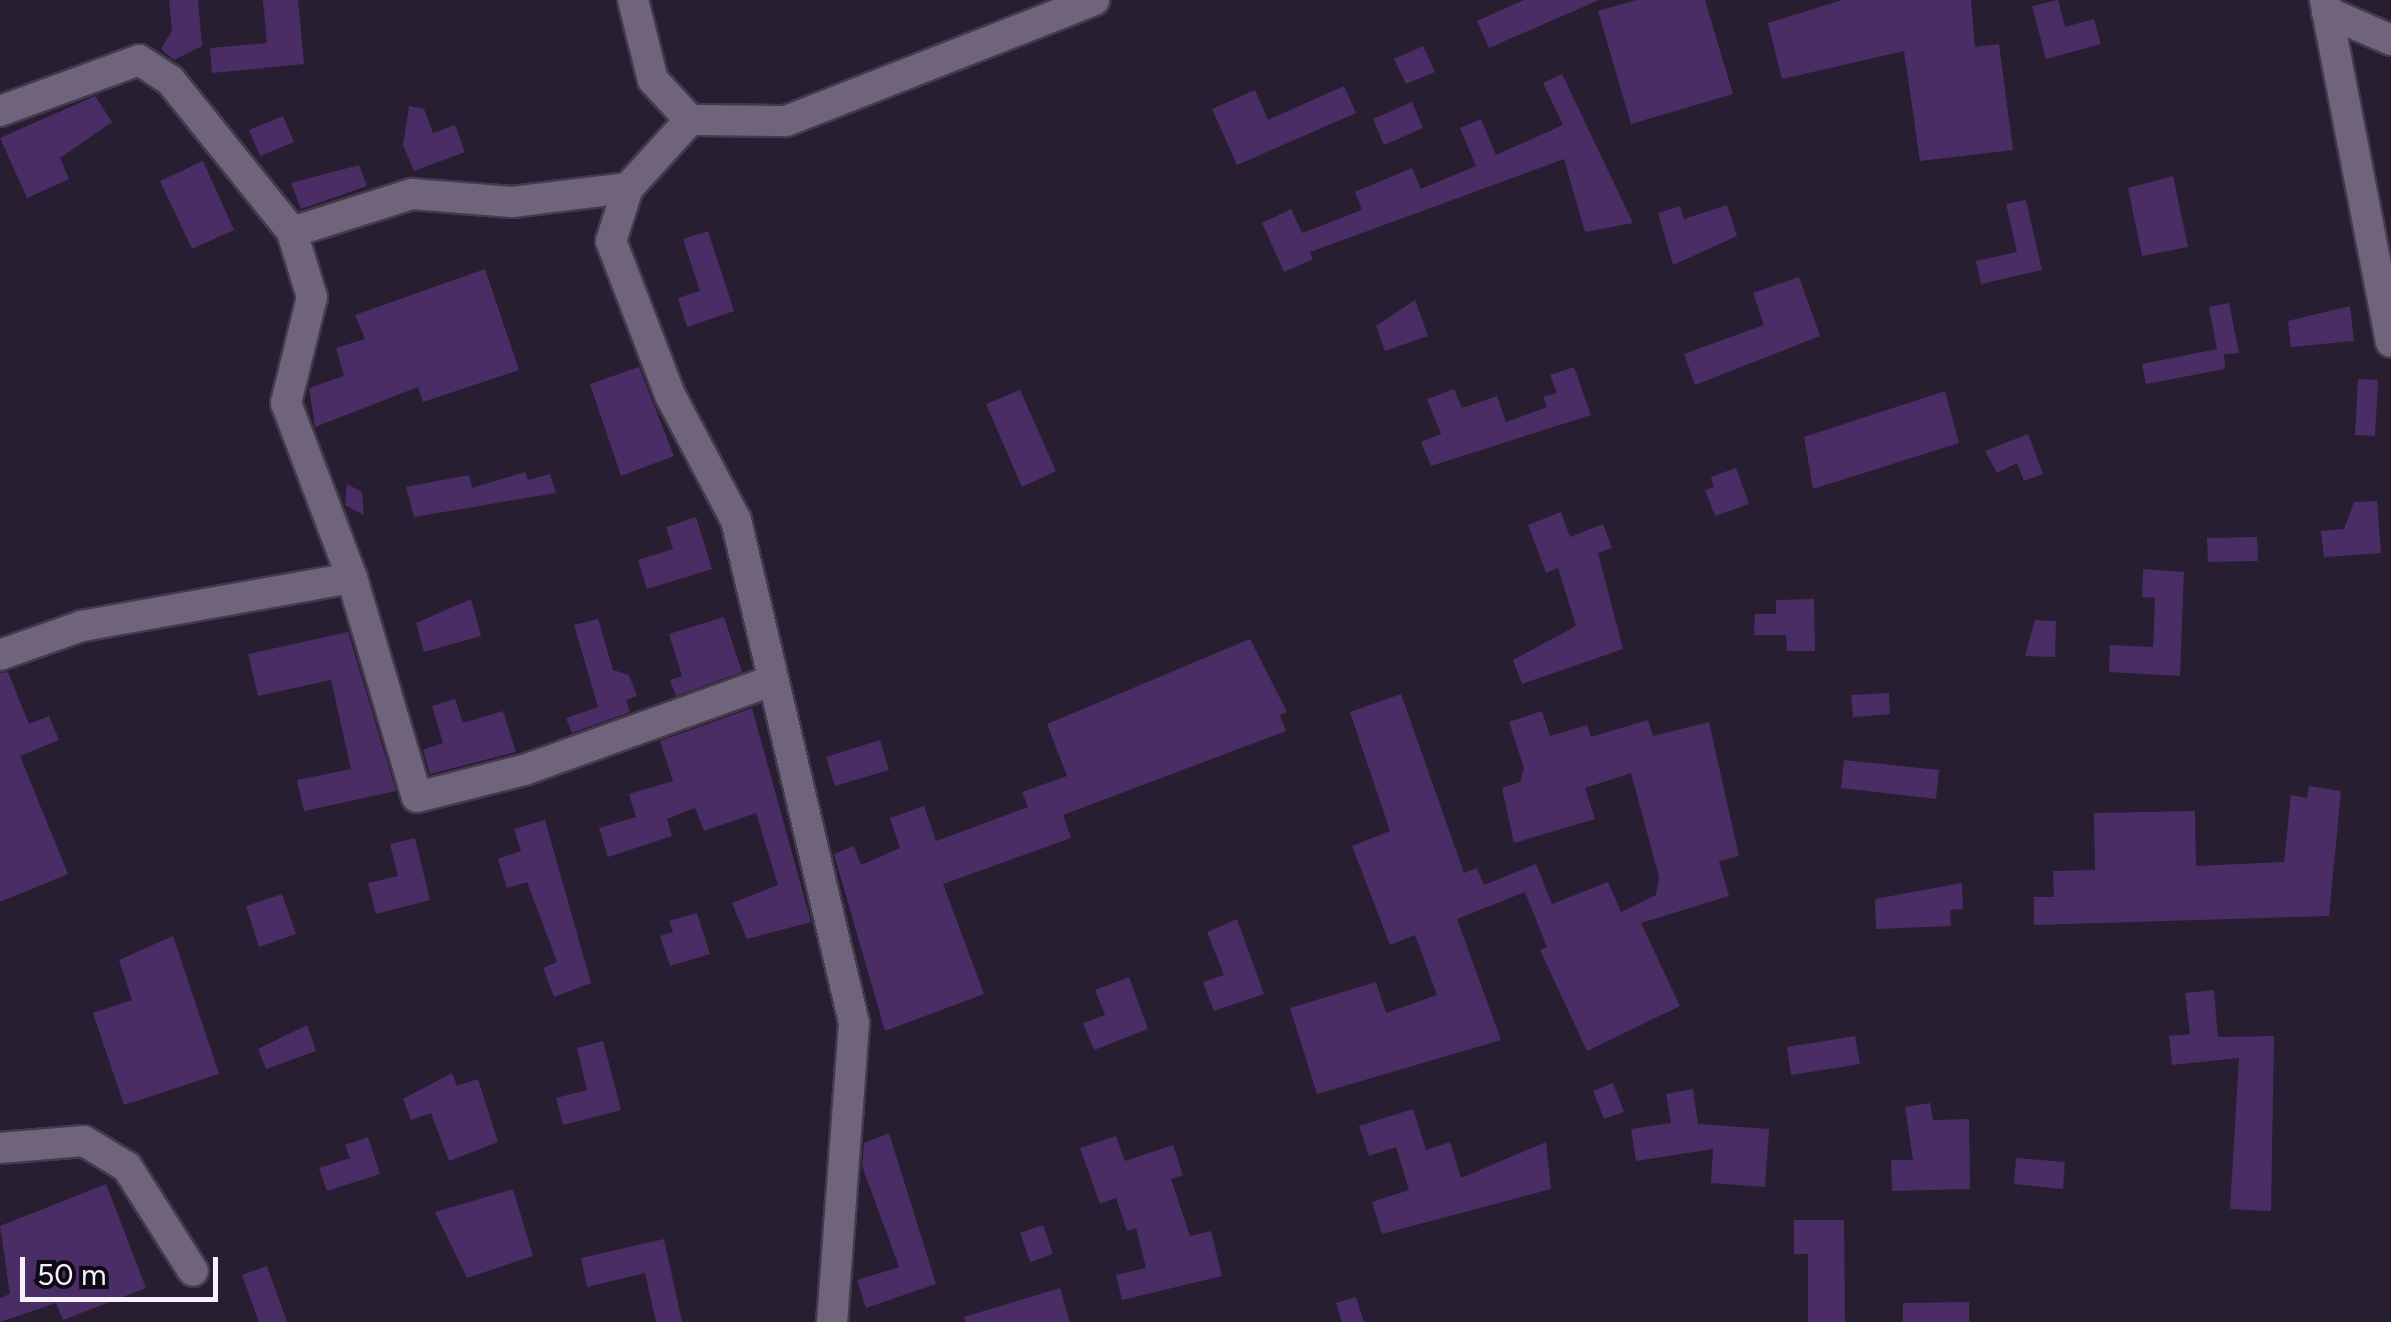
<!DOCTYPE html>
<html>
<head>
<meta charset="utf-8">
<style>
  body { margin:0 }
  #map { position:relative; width:2391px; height:1322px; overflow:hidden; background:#281e31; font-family:Figtree,sans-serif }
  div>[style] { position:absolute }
  .building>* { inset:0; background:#4a2d64 }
  .roads { filter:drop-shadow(2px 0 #433b4b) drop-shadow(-2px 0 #433b4b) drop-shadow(0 2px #433b4b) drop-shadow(0 -2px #433b4b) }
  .street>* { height:30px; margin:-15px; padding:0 15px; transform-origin:15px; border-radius:15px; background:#6f647b }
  span { translate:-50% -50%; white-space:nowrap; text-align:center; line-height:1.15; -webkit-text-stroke:10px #0e0a13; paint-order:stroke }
  .scale { position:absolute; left:20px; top:1257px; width:198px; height:45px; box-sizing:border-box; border:5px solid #f6f0fd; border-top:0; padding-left:12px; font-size:30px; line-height:35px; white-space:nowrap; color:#f6f0fd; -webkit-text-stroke:8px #0e0a13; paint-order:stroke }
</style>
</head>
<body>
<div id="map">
  <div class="building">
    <div style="clip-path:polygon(169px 0,198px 0,202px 46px,174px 60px,161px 49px,172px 31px)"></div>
    <div style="clip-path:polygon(263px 0,298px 0,304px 64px,212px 73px,210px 48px,267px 43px)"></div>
    <div style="clip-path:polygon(1524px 0,1599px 0,1489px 48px,1477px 21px)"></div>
    <div style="clip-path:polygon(1636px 0,1705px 0,1733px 94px,1631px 124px,1598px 11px)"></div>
    <div style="clip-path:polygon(1842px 0,1971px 0,1975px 47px,1999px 44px,2013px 150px,1920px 161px,1904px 51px,1782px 79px,1768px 23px)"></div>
    <div style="clip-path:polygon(2058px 0,2065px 27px,2094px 19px,2101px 44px,2046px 59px,2032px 6px)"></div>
    <div style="clip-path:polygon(1423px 46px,1435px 72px,1406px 84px,1394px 59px)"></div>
    <div style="clip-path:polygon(1562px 74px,1633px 223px,1585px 232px,1564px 159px,1310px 252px,1313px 259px,1284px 272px,1262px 223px,1291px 209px,1302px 233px,1362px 210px,1355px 192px,1412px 168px,1421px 189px,1476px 166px,1460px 128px,1481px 119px,1496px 155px,1563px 125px,1543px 83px)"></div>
    <div style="clip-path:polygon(1344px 86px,1356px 113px,1237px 165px,1212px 109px,1255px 90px,1268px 120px)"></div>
    <div style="clip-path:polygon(95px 96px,112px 122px,60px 158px,69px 179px,27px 198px,0 138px)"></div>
    <div style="clip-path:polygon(1412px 102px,1423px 128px,1384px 145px,1373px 119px)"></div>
    <div style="clip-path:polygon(409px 106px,424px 109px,433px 133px,455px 125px,465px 152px,414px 171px,403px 145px)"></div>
    <div style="clip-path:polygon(283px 116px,294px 142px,260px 156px,249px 130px)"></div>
    <div style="clip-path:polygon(203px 161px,234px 230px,192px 249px,160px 181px)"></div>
    <div style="clip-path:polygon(359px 165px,367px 186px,301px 209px,291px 183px)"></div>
    <div style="clip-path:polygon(2173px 176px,2188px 247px,2142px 256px,2128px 188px)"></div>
    <div style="clip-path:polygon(2026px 200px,2042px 270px,1981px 284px,1976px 261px,2017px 252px,2006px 204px)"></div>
    <div style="clip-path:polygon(1727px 205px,1737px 236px,1673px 265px,1658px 213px,1680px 206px,1684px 219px)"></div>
    <div style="clip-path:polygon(708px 231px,734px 311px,687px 327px,678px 298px,700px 291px,683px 239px)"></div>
    <div style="clip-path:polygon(485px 269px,519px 370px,423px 402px,418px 387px,315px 427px,309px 388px,344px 376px,336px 348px,365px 339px,355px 315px)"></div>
    <div style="clip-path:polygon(1799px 277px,1820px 336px,1695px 385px,1684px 354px,1764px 325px,1753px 293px)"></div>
    <div style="clip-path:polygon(1415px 300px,1428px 336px,1385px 351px,1376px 326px)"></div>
    <div style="clip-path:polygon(2229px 303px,2239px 353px,2224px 354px,2225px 369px,2146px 384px,2142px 364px,2217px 349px,2209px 307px)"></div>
    <div style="clip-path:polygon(2350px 306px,2354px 341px,2291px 347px,2288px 321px)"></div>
    <div style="clip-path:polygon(639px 367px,674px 456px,621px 476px,590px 384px)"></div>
    <div style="clip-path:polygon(1574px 367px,1591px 415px,1431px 466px,1421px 442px,1441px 434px,1427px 399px,1454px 389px,1462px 408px,1497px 396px,1506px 422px,1547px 407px,1543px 397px,1557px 393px,1550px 375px)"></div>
    <div style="clip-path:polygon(2358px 379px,2378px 380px,2375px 436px,2355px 435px)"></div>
    <div style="clip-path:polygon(1020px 390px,1056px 471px,1022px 487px,986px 404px)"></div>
    <div style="clip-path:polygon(1945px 391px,1959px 443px,1813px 489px,1804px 437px)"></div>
    <div style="clip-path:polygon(2028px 434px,2043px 474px,2024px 481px,2017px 463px,1997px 473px,1985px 451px)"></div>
    <div style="clip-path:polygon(1736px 468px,1749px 504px,1715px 516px,1705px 490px,1714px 487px,1711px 477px)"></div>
    <div style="clip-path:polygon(525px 472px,528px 480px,550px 474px,556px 493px,414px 517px,406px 487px,469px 475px,472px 488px)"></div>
    <div style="clip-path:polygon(347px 484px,362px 492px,364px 515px,345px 505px)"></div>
    <div style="clip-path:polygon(2377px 501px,2381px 553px,2324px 557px,2321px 531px,2344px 529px,2354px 502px)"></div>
    <div style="clip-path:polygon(1561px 512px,1570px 537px,1603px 524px,1612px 548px,1598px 553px,1623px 649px,1522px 684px,1513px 660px,1576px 626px,1558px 568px,1546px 573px,1528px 525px)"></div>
    <div style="clip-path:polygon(696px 517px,712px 569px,647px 589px,638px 560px,673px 549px,666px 527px)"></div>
    <div style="clip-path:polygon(2257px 537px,2258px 561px,2208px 562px,2207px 538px)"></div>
    <div style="clip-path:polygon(2143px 569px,2184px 572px,2180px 676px,2109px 672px,2110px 645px,2153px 647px,2155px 598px,2142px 597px)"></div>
    <div style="clip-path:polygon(471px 599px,481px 636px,424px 652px,416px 623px)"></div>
    <div style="clip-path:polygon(1814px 599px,1815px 651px,1787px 651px,1786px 635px,1754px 635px,1755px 614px,1776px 614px,1776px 600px)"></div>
    <div style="clip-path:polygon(724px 617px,742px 672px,676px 696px,670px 680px,682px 676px,669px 634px)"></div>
    <div style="clip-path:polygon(598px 619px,613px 670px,629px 675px,637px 696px,626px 700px,630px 712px,572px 733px,566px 718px,598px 707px,574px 625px)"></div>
    <div style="clip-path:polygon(2035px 620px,2056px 621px,2055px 657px,2025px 656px)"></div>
    <div style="clip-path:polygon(348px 632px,396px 791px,304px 811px,297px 780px,351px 769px,331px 680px,258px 696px,248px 654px)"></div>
    <div style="clip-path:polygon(1250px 639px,1287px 712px,1280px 715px,1286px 731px,1063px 815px,1071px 838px,943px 884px,984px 994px,885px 1031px,834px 854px,854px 846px,861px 865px,900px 848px,890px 818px,924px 806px,936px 841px,1028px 807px,1022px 792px,1067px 776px,1047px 724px)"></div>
    <div style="clip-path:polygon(8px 672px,29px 724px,49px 716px,59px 740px,20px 756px,68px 874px,0 902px,0 673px)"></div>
    <div style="clip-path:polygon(1889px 693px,1890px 714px,1853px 717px,1851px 695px)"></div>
    <div style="clip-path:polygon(1401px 694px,1464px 873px,1477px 868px,1484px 885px,1536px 864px,1552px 904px,1608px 882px,1621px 912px,1656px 895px,1659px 877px,1631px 773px,1585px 788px,1595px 819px,1514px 843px,1502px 788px,1520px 782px,1524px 768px,1509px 722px,1542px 711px,1550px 736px,1587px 725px,1591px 737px,1648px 720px,1653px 736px,1709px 722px,1739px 856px,1719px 861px,1729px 896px,1641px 923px,1680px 1006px,1587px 1051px,1540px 950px,1547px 947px,1525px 892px,1457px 919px,1501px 1040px,1317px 1094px,1290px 1008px,1376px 982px,1386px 1013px,1437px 995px,1415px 935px,1390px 945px,1352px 846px,1390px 831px,1350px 712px)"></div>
    <div style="clip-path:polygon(455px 699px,463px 723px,503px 711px,516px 752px,430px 774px,423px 750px,443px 743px,432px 706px)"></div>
    <div style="clip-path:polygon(752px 708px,811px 922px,747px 939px,732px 903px,778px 885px,756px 813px,704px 831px,695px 808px,667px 819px,672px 836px,608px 857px,599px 828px,636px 817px,629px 794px,673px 781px,660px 741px)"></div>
    <div style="clip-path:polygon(880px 740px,889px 770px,835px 786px,826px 757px)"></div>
    <div style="clip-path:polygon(1844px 760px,1939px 770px,1936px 799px,1841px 788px)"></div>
    <div style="clip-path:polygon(2309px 786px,2341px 791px,2329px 916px,2034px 925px,2034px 897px,2054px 897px,2053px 871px,2095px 870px,2094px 813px,2195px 811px,2196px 866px,2284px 862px,2291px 795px,2307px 798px)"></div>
    <div style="clip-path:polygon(545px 820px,591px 983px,554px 997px,543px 968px,557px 962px,527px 882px,507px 888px,498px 859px,521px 851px,514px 829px)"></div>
    <div style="clip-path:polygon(415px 838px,430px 900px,376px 914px,368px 883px,398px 876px,390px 844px)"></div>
    <div style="clip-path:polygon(1962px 883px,1963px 909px,1950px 910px,1951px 926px,1876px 929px,1875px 899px)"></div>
    <div style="clip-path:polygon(282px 894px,296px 934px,259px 947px,246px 906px)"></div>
    <div style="clip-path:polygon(697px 913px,710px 954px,670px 966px,660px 936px,673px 932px,669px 921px)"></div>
    <div style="clip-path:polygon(1237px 919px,1264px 994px,1214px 1011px,1203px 982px,1224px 975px,1207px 932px)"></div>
    <div style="clip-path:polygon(173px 936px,219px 1074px,124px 1105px,93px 1013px,132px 1000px,119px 960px)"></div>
    <div style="clip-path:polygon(1129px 977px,1148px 1029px,1094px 1050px,1083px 1023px,1105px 1015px,1095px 990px)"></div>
    <div style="clip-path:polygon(2214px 990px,2218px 1037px,2274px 1036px,2271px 1211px,2230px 1209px,2239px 1058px,2172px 1065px,2169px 1036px,2190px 1034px,2185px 993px)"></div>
    <div style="clip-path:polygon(307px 1025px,316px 1051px,266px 1069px,258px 1049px)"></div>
    <div style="clip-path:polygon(1855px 1036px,1860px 1064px,1791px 1075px,1787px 1047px)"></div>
    <div style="clip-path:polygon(603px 1041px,621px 1110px,563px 1125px,556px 1098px,587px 1090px,577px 1048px)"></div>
    <div style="clip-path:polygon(452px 1073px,457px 1086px,478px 1079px,498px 1142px,449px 1161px,431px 1113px,411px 1120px,403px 1099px)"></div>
    <div style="clip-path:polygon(1613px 1083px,1624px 1112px,1604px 1119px,1593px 1091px)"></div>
    <div style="clip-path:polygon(1693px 1089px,1698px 1124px,1769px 1129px,1765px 1187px,1711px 1183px,1713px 1149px,1636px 1161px,1631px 1129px,1671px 1123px,1666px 1094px)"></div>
    <div style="clip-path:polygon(1930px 1103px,1933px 1120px,1969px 1119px,1970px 1189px,1892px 1191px,1891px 1160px,1913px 1160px,1905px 1107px)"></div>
    <div style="clip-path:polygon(1413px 1109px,1426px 1150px,1450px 1142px,1461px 1178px,1546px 1142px,1551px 1189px,1382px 1234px,1372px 1202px,1409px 1190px,1396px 1147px,1369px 1156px,1359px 1126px)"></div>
    <div style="clip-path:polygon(889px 1133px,936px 1284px,866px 1308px,857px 1280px,899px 1267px,862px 1166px,864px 1143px)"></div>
    <div style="clip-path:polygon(1116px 1136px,1125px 1161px,1173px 1145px,1183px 1175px,1171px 1179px,1190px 1236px,1211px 1231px,1222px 1276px,1122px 1300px,1116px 1275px,1146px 1268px,1136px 1228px,1127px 1231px,1116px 1198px,1100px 1204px,1080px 1148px)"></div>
    <div style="clip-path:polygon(368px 1137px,380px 1174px,327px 1191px,319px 1168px,350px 1158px,345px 1145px)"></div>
    <div style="clip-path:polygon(2016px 1158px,2065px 1162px,2063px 1189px,2014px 1184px)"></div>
    <div style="clip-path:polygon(106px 1184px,146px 1288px,63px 1320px,56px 1303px,0 1322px,0 1298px,10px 1294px,0 1226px)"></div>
    <div style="clip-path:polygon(513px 1189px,533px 1256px,467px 1278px,435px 1212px)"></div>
    <div style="clip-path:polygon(1794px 1220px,1844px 1220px,1845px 1322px,1808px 1322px,1808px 1254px,1794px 1254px)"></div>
    <div style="clip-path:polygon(1043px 1225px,1053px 1254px,1030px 1262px,1020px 1233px)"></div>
    <div style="clip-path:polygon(664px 1239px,682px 1322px,656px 1322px,645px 1273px,587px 1287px,581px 1258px)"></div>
    <div style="clip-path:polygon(267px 1266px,287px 1322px,259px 1322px,242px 1275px)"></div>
    <div style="clip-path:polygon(1060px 1288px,1070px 1322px,965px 1322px,964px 1317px)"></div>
    <div style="clip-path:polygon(1356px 1297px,1364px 1322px,1342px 1322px,1336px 1303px)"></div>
    <div style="clip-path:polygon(1969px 1302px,1969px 1322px,1903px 1322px,1903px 1303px)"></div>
  </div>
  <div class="roads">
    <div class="street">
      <div style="left:633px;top:0;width:82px;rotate:76deg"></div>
      <div style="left:653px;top:80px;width:54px;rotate:47.2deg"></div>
      <div style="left:690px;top:120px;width:96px;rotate:0.6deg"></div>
      <div style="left:786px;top:121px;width:331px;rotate:-21.4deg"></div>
      <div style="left:2325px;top:0;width:348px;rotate:79.1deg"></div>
      <div style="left:2327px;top:12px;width:70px;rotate:23.6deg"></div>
      <div style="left:0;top:111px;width:148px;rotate:-20.1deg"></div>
      <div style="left:139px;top:60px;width:37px;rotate:33deg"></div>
      <div style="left:170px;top:80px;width:195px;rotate:51.2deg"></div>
      <div style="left:292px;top:232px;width:68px;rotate:72.9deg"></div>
      <div style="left:312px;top:297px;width:109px;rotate:103.8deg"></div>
      <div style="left:286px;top:403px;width:187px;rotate:69.3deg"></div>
      <div style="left:352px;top:578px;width:228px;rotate:73.5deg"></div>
      <div style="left:417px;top:797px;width:110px;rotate:-14.2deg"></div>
      <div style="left:524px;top:770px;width:260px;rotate:-19.8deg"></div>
      <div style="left:628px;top:188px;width:56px;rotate:107.8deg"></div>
      <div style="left:611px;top:241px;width:165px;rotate:69deg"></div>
      <div style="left:670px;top:395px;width:141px;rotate:62.2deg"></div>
      <div style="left:736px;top:520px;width:517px;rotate:76.8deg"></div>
      <div style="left:854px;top:1023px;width:300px;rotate:94.2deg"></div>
      <div style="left:292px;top:232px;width:126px;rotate:-17.6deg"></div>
      <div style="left:412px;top:194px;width:100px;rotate:4.6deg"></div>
      <div style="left:512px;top:202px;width:117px;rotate:-6.9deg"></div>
      <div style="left:628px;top:188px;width:92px;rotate:-47.6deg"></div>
      <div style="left:0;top:655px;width:87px;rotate:-19.5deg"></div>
      <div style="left:82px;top:626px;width:274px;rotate:-10.1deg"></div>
      <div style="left:0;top:1148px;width:84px;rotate:-4.8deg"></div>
      <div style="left:84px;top:1141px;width:50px;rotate:31.2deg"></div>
      <div style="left:127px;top:1167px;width:123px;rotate:57.6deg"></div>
    </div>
  </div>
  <div class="scale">50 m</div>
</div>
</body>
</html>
